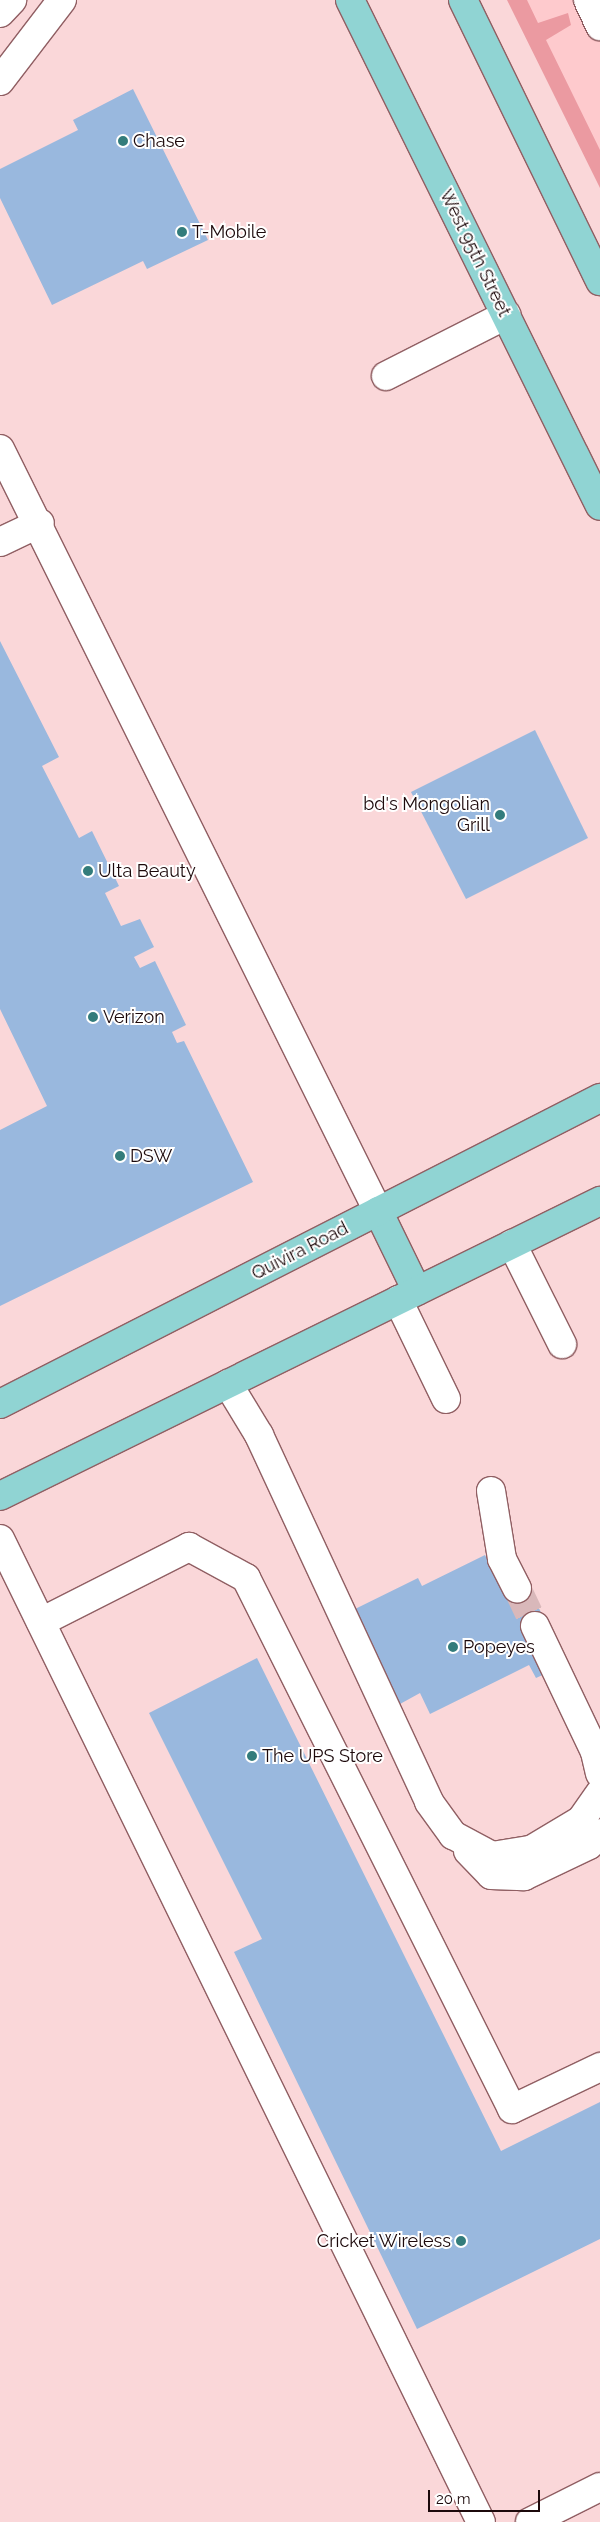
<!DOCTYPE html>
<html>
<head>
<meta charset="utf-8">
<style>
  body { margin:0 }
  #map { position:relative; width:600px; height:2522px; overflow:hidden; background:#fad7d9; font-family:Raleway,sans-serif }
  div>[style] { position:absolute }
  .built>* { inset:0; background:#fecacd }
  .green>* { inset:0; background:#eb9aa1 }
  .building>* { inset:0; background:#99b8de }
  .minor-tunnel>* { height:28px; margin-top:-14px; transform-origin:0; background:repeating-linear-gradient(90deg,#d9b8ba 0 28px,transparent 0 42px) }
  .roads { filter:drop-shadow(1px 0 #905f63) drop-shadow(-1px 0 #905f63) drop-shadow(0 1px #905f63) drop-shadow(0 -1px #905f63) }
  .minor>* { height:28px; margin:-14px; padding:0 14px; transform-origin:14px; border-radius:14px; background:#fff }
  .major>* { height:28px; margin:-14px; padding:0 14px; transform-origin:14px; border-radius:14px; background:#90d4d3 }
  .dots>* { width:14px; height:14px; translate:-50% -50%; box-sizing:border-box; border:2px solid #fff; border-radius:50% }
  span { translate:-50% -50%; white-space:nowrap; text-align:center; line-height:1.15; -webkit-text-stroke:4px #fff; paint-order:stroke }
  .poi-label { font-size:18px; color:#1c090b }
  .left { translate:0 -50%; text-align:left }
  .right { translate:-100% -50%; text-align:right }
  .street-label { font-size:18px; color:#1c090b }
  .scale { position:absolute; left:428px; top:2490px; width:112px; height:22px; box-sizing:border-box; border:2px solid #1c090b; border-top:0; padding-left:6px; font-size:15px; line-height:18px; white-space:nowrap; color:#1c090b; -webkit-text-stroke:4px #fff; paint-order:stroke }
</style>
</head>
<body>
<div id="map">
  <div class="built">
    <div style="clip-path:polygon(522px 0,600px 0,600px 158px)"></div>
  </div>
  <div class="green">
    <div style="clip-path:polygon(507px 0,527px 0,538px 23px,568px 13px,571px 25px,546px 40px,600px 150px,600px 188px)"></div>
  </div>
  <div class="building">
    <div style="clip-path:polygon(133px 89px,208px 240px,147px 269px,143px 261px,52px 305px,0 198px,0 169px,78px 130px,73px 120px)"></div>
    <div style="clip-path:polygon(0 641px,59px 757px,42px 766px,79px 838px,92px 831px,119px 886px,105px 893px,121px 926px,140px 919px,154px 947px,134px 957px,140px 968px,155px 961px,186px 1025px,172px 1032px,177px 1043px,184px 1041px,253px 1182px,0 1306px,0 1130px,47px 1106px,0 1009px)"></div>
    <div style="clip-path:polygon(535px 730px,588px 838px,466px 899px,411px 792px)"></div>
    <div style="clip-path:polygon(485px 1555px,504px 1595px,527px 1583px,545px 1621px,547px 1673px,536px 1678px,529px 1665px,430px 1714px,420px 1693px,400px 1704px,353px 1610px,418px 1578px,422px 1586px)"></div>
    <div style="clip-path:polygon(257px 1658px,501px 2151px,600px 2102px,600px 2239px,417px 2329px,234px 1952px,262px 1939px,149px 1713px)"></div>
  </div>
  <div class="minor-tunnel">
    <div style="left:517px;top:1588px;width:42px;rotate:64.7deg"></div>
  </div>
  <div class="roads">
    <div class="minor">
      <div style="left:588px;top:0;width:29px;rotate:65deg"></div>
      <div style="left:0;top:13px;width:18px;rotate:-47deg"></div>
      <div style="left:0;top:81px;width:102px;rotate:-52.6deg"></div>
      <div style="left:386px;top:376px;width:135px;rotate:-26.9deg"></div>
      <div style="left:0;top:449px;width:851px;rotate:63.62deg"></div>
      <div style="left:0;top:542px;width:44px;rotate:-25.4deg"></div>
      <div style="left:512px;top:1244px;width:112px;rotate:63.4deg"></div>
      <div style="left:398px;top:1300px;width:110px;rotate:64.1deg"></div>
      <div style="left:228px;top:1384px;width:60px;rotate:58.7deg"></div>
      <div style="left:259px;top:1435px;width:404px;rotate:65.1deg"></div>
      <div style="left:429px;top:1802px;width:41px;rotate:54deg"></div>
      <div style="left:453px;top:1835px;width:44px;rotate:28.3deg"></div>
      <div style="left:492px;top:1856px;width:39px;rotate:-9deg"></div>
      <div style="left:531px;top:1850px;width:58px;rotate:-31deg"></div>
      <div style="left:581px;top:1820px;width:33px;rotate:-55deg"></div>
      <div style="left:491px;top:1491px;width:69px;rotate:80.8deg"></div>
      <div style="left:502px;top:1559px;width:33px;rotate:63deg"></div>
      <div style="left:0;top:1539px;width:1094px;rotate:63.93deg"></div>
      <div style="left:41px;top:1622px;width:166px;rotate:-26.9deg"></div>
      <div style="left:189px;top:1547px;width:65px;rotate:28.5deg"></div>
      <div style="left:246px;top:1578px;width:594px;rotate:63.39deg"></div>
      <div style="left:512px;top:2109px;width:98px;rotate:-25.5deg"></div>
      <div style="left:535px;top:1626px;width:140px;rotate:64.5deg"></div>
      <div style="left:595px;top:1752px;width:22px;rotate:77deg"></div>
      <div style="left:468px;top:1851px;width:33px;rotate:46deg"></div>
      <div style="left:491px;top:1875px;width:33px;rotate:2deg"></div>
      <div style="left:524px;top:1876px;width:72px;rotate:-25.5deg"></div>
      <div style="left:589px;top:1845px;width:16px;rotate:-47deg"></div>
      <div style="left:530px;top:2522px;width:78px;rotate:-26.6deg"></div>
    </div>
    <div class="major">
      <div style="left:350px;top:0;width:564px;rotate:63.71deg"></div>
      <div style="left:463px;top:0;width:313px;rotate:64deg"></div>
      <div style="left:378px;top:1211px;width:89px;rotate:64deg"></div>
      <div style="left:0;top:1404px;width:674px;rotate:-27.02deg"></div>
      <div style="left:0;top:1496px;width:669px;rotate:-26.18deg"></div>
    </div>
  </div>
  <div class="dots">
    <div style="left:123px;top:141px;background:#337c7b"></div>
    <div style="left:182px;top:232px;background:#337c7b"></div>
    <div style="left:500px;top:815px;background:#337c7b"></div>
    <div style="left:88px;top:871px;background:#337c7b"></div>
    <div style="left:93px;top:1017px;background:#337c7b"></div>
    <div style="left:120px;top:1156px;background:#337c7b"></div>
    <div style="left:453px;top:1647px;background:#337c7b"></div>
    <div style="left:252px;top:1756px;background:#337c7b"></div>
    <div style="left:461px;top:2241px;background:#337c7b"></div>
  </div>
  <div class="poi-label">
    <span class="left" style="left:133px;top:141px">Chase</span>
    <span class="left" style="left:192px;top:232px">T-Mobile</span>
    <span class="right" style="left:490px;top:815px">bd's Mongolian<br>Grill</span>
    <span class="left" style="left:98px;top:871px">Ulta Beauty</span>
    <span class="left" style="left:103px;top:1017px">Verizon</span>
    <span class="left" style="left:130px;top:1156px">DSW</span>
    <span class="left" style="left:463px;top:1647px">Popeyes</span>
    <span class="left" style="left:262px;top:1756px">The UPS Store</span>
    <span class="right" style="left:451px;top:2241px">Cricket Wireless</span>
  </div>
  <div class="street-label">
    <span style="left:475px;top:253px;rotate:64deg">West 95th Street</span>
    <span style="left:300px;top:1251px;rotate:-27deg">Quivira Road</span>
  </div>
  <div class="scale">20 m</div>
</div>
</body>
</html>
